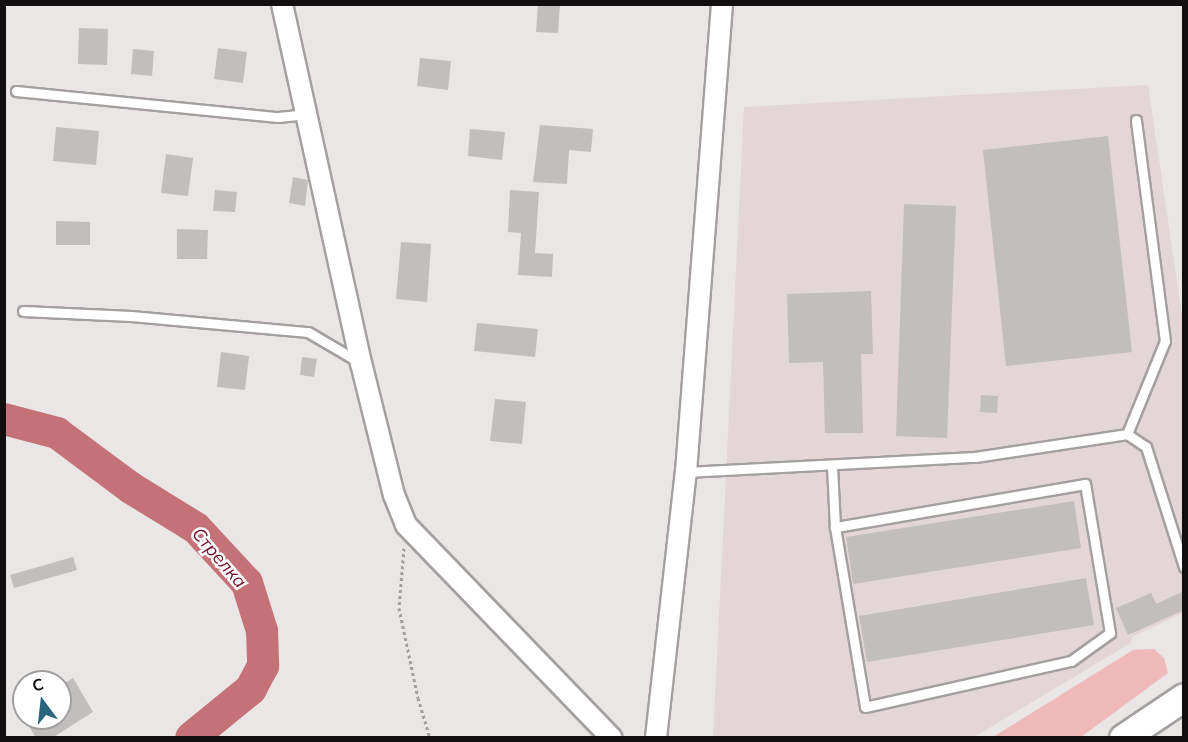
<!DOCTYPE html>
<html>
<head>
<meta charset="utf-8">
<style>
  body { margin:0 }
  #map { position:relative; width:1188px; height:742px; overflow:hidden; background:#ebe6e6; font-family:Mulish,sans-serif }
  div>[style] { position:absolute }
  .built>* { inset:0; background:#e4d6d6 }
  .green>* { inset:0; background:#efb8b9 }
  .river>* { height:32px; margin:-16px; padding:0 16px; transform-origin:16px; border-radius:16px; background:#c47277 }
  .building>* { inset:0; background:#c2bebe }
  .path>* { height:3px; margin-top:-1.5px; transform-origin:0; background:repeating-linear-gradient(90deg,#a39f9f 0 3px,transparent 0 6px) }
  .roads { filter:drop-shadow(2px 0 #a5a0a0) drop-shadow(-2px 0 #a5a0a0) drop-shadow(0 2px #a5a0a0) drop-shadow(0 -2px #a5a0a0) }
  .lane>* { height:9px; margin:-4.5px; padding:0 4.5px; transform-origin:4.5px; border-radius:4.5px; background:#fff }
  .street>* { height:20px; margin:-10px; padding:0 10px; transform-origin:10px; border-radius:10px; background:#fff }
  .secondary>* { height:27px; margin:-13.5px; padding:0 13.5px; transform-origin:13.5px; border-radius:13.5px; background:#fff }
  span { translate:-50% -50%; white-space:nowrap; text-align:center; line-height:1.15; -webkit-text-stroke:5px #fff; paint-order:stroke }
  .water-label { font-size:18px; color:#730c23; font-style:italic }
  .frame { position:absolute; inset:0; border:6px solid #100e0e; pointer-events:none }
  .north { position:absolute; left:12px; top:670px; width:60px; height:60px; box-sizing:border-box; background:#fff; border:2px solid #9f9f9f; border-radius:50%; rotate:345deg; font-size:16px; font-weight:700; line-height:24px; text-align:center; color:#100e0e }
  .north::after { content:''; display:block; margin:auto; width:21px; height:27px; background:#29657c; clip-path:polygon(50% 0,100% 100%,50% 72%,0 100%) }
</style>
</head>
<body>
<div id="map">
  <div class="built">
    <div style="clip-path:polygon(1148px 85px,1183px 322px,1183px 613px,1132px 637px,1131px 643px,974px 737px,713px 738px,744px 107px)"></div>
  </div>
  <div class="green">
    <div style="clip-path:polygon(1154px 649px,1164px 658px,1168px 673px,1081px 737px,993px 737px,1133px 650px)"></div>
  </div>
  <div class="river">
    <div style="left:4px;top:419px;width:55px;rotate:14.8deg"></div>
    <div style="left:57px;top:433px;width:92px;rotate:36.6deg"></div>
    <div style="left:131px;top:488px;width:76px;rotate:31.6deg"></div>
    <div style="left:196px;top:528px;width:75px;rotate:47.2deg"></div>
    <div style="left:247px;top:583px;width:50px;rotate:72.6deg"></div>
    <div style="left:262px;top:631px;width:35px;rotate:88deg"></div>
    <div style="left:263px;top:666px;width:26px;rotate:118deg"></div>
    <div style="left:251px;top:689px;width:77px;rotate:140.8deg"></div>
  </div>
  <div class="building">
    <div style="clip-path:polygon(538px 4px,560px 4px,558px 33px,536px 32px)"></div>
    <div style="clip-path:polygon(79px 28px,108px 29px,107px 65px,78px 64px)"></div>
    <div style="clip-path:polygon(218px 48px,247px 52px,243px 83px,214px 79px)"></div>
    <div style="clip-path:polygon(133px 49px,154px 51px,152px 76px,131px 74px)"></div>
    <div style="clip-path:polygon(420px 58px,451px 61px,448px 90px,417px 86px)"></div>
    <div style="clip-path:polygon(540px 125px,593px 129px,591px 152px,569px 150px,567px 184px,533px 182px)"></div>
    <div style="clip-path:polygon(56px 127px,99px 131px,96px 165px,53px 161px)"></div>
    <div style="clip-path:polygon(470px 129px,505px 132px,502px 160px,468px 156px)"></div>
    <div style="clip-path:polygon(1108px 136px,1132px 352px,1006px 366px,983px 150px)"></div>
    <div style="clip-path:polygon(166px 154px,193px 158px,188px 196px,161px 193px)"></div>
    <div style="clip-path:polygon(293px 177px,308px 180px,305px 206px,289px 203px)"></div>
    <div style="clip-path:polygon(215px 190px,237px 192px,235px 212px,213px 211px)"></div>
    <div style="clip-path:polygon(510px 190px,539px 192px,535px 253px,553px 254px,552px 277px,518px 275px,521px 233px,508px 232px)"></div>
    <div style="clip-path:polygon(904px 204px,956px 206px,947px 438px,896px 436px)"></div>
    <div style="clip-path:polygon(56px 221px,90px 222px,90px 245px,56px 245px)"></div>
    <div style="clip-path:polygon(177px 229px,208px 230px,207px 259px,177px 259px)"></div>
    <div style="clip-path:polygon(401px 242px,431px 244px,427px 302px,396px 299px)"></div>
    <div style="clip-path:polygon(871px 291px,873px 354px,861px 354px,863px 433px,825px 433px,823px 362px,789px 363px,787px 294px)"></div>
    <div style="clip-path:polygon(477px 323px,538px 329px,535px 357px,474px 351px)"></div>
    <div style="clip-path:polygon(221px 352px,249px 356px,245px 390px,217px 387px)"></div>
    <div style="clip-path:polygon(302px 357px,317px 359px,314px 377px,300px 375px)"></div>
    <div style="clip-path:polygon(981px 395px,998px 396px,997px 413px,980px 412px)"></div>
    <div style="clip-path:polygon(495px 399px,526px 402px,522px 444px,490px 441px)"></div>
    <div style="clip-path:polygon(1074px 501px,1081px 548px,853px 584px,846px 537px)"></div>
    <div style="clip-path:polygon(73px 557px,77px 570px,14px 588px,10px 575px)"></div>
    <div style="clip-path:polygon(1086px 578px,1094px 625px,867px 662px,859px 616px)"></div>
    <div style="clip-path:polygon(1184px 591px,1184px 610px,1128px 635px,1116px 608px,1151px 593px,1156px 604px)"></div>
    <div style="clip-path:polygon(73px 678px,93px 712px,52px 738px,36px 738px,24px 718px,60px 718px,60px 686px)"></div>
  </div>
  <div class="path">
    <div style="left:404px;top:548px;width:60px;rotate:94.8deg"></div>
    <div style="left:399px;top:608px;width:92px;rotate:78.1deg"></div>
    <div style="left:418px;top:698px;width:42px;rotate:73.3deg"></div>
  </div>
  <div class="roads">
    <div class="lane">
      <div style="left:16px;top:91px;width:263px;rotate:5.7deg"></div>
      <div style="left:278px;top:117px;width:27px;rotate:-6deg"></div>
      <div style="left:23px;top:311px;width:108px;rotate:2.7deg"></div>
      <div style="left:131px;top:316px;width:178px;rotate:5.2deg"></div>
      <div style="left:308px;top:332px;width:59px;rotate:30.5deg"></div>
      <div style="left:1127px;top:434px;width:100px;rotate:-67.8deg"></div>
      <div style="left:1165px;top:341px;width:223px;rotate:-97.5deg"></div>
      <div style="left:832px;top:466px;width:61px;rotate:87.2deg"></div>
      <div style="left:835px;top:527px;width:182px;rotate:80.5deg"></div>
      <div style="left:865px;top:707px;width:211px;rotate:-12.6deg"></div>
      <div style="left:1071px;top:661px;width:48px;rotate:-35.7deg"></div>
      <div style="left:1110px;top:633px;width:151px;rotate:-99.5deg"></div>
      <div style="left:1085px;top:484px;width:254px;rotate:170.2deg"></div>
      <div style="left:686px;top:472px;width:289px;rotate:-3deg"></div>
      <div style="left:975px;top:457px;width:154px;rotate:-8.6deg"></div>
      <div style="left:1127px;top:434px;width:23px;rotate:34deg"></div>
      <div style="left:1146px;top:447px;width:126px;rotate:72.4deg"></div>
    </div>
    <div class="street">
      <div style="left:282px;top:4px;width:368px;rotate:77.6deg"></div>
      <div style="left:361px;top:363px;width:136px;rotate:76deg"></div>
      <div style="left:394px;top:495px;width:32px;rotate:68deg"></div>
      <div style="left:406px;top:525px;width:296px;rotate:46deg"></div>
      <div style="left:656px;top:738px;width:268px;rotate:-83.6deg"></div>
      <div style="left:686px;top:472px;width:469px;rotate:-85.6deg"></div>
    </div>
    <div class="secondary">
      <div style="left:1123px;top:738px;width:73px;rotate:-33.9deg"></div>
    </div>
  </div>
  <div class="water-label">
    <span style="left:219px;top:558px;rotate:49deg">Стрелка</span>
  </div>
  <div class="frame"></div>
  <div class="north">С</div>
</div>
</body>
</html>
